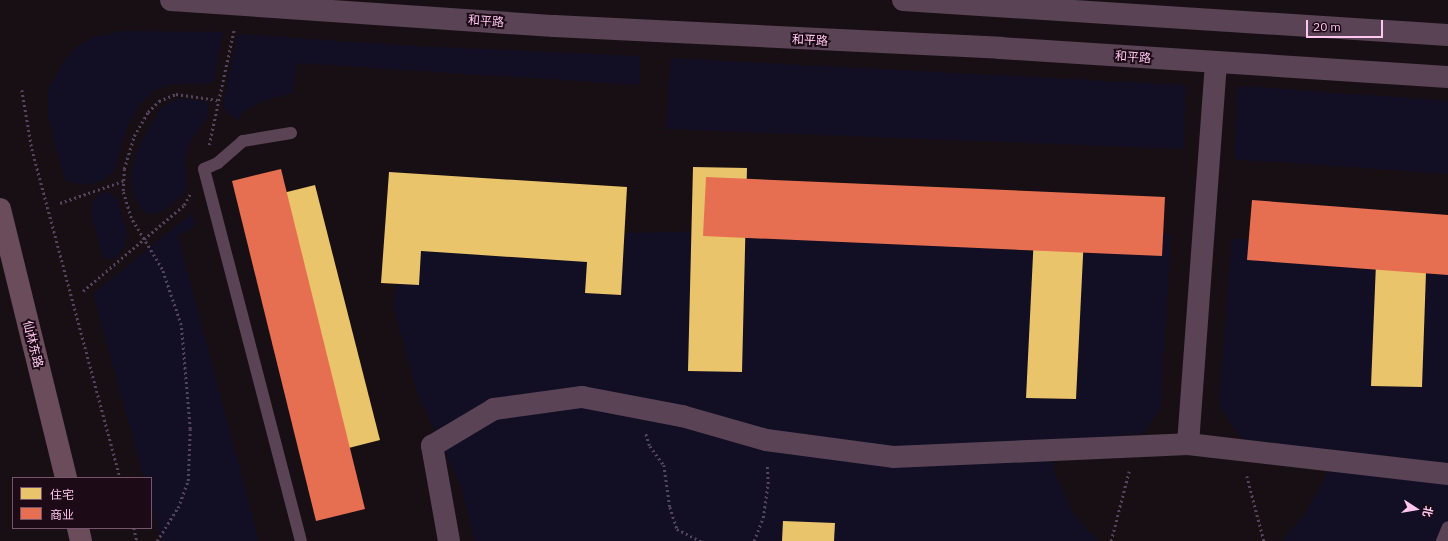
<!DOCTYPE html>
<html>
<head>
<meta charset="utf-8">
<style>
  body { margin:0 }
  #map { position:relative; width:1448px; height:541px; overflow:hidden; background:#180f15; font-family:"IBM Plex Sans","Noto Sans SC",sans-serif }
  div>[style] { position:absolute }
  .green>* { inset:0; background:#120e24 }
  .homes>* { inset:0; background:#e9c46a }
  .shops>* { inset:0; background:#e76f51 }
  .path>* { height:2.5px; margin-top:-1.25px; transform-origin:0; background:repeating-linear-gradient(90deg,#54455e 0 2px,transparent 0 5px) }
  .service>* { height:12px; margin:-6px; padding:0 6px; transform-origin:6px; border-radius:6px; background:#594355 }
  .minor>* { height:22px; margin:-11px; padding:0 11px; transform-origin:11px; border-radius:11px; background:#594355 }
  .tertiary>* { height:22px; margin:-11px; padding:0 11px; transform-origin:11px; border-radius:11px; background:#594355 }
  .primary>* { height:22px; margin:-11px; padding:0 11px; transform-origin:11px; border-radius:11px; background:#6b4c5b }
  span { translate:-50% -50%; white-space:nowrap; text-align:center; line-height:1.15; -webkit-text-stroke:4px #1c0b16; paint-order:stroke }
  .street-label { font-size:12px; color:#ffc6ef }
  .legend { position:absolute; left:12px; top:477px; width:140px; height:52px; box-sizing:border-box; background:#1c0b16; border:1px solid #77566d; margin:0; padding:5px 7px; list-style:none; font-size:12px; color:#ffc6ef }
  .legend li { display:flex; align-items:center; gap:8px; height:20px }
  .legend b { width:20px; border:1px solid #77566d }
  .north { position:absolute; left:1396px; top:489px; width:40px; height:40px; -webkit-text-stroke:3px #1c0b16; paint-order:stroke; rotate:102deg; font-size:11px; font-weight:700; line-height:16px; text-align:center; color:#ffc6ef }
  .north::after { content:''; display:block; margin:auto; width:14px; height:18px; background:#ffc6ef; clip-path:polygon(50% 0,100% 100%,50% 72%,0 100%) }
  .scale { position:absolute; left:1306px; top:20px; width:77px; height:18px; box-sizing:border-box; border:2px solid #ffc6ef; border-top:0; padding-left:5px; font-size:12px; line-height:14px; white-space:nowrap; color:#ffc6ef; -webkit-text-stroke:3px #1c0b16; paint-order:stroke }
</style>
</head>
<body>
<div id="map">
  <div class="green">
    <div style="clip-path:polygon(122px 31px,223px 32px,213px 83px,171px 84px,152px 91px,136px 110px,126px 131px,114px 171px,103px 180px,90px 185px,65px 181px,48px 117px,48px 91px,61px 66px,77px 46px,95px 37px)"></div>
    <div style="clip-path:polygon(238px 34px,414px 46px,640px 56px,640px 85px,297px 63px,292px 93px,262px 101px,243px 112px,239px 120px,227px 113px,223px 104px)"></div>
    <div style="clip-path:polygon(671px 58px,1186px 85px,1183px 149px,666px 129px)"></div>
    <div style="clip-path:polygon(1238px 86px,1448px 101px,1448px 174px,1234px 159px)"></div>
    <div style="clip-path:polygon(179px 98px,204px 101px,209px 107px,207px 118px,190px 141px,185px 160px,187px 185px,183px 195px,161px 212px,149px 214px,142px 210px,133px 191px,131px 173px,137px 150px,161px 107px)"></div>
    <div style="clip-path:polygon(108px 192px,117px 198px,127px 232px,124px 248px,114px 259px,103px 258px,91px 214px,93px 202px,100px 194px)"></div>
    <div style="clip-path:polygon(192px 213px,195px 226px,178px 236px,259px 541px,162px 541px,151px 503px,151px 478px,144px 478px,93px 294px)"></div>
    <div style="clip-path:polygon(730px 231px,1171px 234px,1161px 407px,1144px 434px,1053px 439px,1054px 471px,1073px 514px,1098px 541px,475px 541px,461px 487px,417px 392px,393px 305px,405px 237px)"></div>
    <div style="clip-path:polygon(1232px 238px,1448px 255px,1448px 541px,1281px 541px,1303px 517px,1326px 477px,1330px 450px,1242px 439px,1219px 406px)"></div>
  </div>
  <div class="homes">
    <div style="clip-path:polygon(693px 167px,747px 168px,742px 372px,688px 371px)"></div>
    <div style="clip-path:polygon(389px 172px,627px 187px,621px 295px,585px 293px,587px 262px,421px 251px,419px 285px,381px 283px)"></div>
    <div style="clip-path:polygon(315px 185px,380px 440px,333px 452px,267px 197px)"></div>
    <div style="clip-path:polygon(1036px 194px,1086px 195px,1076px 399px,1026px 398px)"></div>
    <div style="clip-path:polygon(1378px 214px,1428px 215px,1422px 387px,1371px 386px)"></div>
    <div style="clip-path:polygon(783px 521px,835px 523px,834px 541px,782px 541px)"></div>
  </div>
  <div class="shops">
    <div style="clip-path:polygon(281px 169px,365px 509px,316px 521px,232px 181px)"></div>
    <div style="clip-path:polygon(706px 177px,1165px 197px,1162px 256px,703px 236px)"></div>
    <div style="clip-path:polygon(1252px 200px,1448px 215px,1448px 275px,1247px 260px)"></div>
  </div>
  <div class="path">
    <div style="left:22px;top:90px;width:60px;rotate:80.4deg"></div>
    <div style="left:32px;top:149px;width:341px;rotate:75deg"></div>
    <div style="left:209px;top:145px;width:119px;rotate:-77.8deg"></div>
    <div style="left:60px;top:203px;width:67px;rotate:-19.2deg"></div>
    <div style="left:83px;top:291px;width:133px;rotate:-40.4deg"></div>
    <div style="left:184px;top:205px;width:13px;rotate:-61deg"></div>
    <div style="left:646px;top:434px;width:13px;rotate:72deg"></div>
    <div style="left:650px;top:446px;width:24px;rotate:54deg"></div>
    <div style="left:664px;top:465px;width:42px;rotate:81.9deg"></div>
    <div style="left:670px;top:507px;width:23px;rotate:72deg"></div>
    <div style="left:677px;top:529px;width:27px;rotate:27deg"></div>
    <div style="left:1247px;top:476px;width:67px;rotate:75.3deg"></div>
    <div style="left:134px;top:528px;width:13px;rotate:77deg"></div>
    <div style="left:157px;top:541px;width:39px;rotate:-58deg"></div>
    <div style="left:178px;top:508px;width:29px;rotate:-70deg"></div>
    <div style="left:188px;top:481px;width:52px;rotate:-87.8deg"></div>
    <div style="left:190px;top:429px;width:104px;rotate:-94.9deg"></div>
    <div style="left:181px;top:325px;width:59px;rotate:-108.7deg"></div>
    <div style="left:162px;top:269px;width:60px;rotate:-121.3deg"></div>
    <div style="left:131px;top:218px;width:28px;rotate:-107deg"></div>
    <div style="left:123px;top:191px;width:22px;rotate:-87deg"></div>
    <div style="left:124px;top:169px;width:34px;rotate:-73deg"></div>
    <div style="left:134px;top:136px;width:28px;rotate:-60deg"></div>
    <div style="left:148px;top:112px;width:16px;rotate:-45deg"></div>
    <div style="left:159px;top:101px;width:18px;rotate:-22deg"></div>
    <div style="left:176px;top:94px;width:42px;rotate:8.1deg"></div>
    <div style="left:754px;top:541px;width:25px;rotate:-69deg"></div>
    <div style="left:763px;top:518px;width:34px;rotate:-82deg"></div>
    <div style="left:768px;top:484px;width:20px;rotate:-93deg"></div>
    <div style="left:1111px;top:541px;width:72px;rotate:-75.6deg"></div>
  </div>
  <div class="service">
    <div style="left:291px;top:133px;width:49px;rotate:170.5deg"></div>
    <div style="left:243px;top:141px;width:33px;rotate:139deg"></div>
    <div style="left:218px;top:163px;width:15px;rotate:157deg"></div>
    <div style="left:204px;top:169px;width:384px;rotate:75.4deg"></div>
    <div style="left:1442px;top:541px;width:15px;rotate:-67deg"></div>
  </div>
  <div class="minor">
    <div style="left:1188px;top:444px;width:383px;rotate:-85.8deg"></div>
    <div style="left:449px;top:541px;width:97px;rotate:-100.1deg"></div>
    <div style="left:432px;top:446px;width:72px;rotate:-30.8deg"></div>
    <div style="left:494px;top:409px;width:89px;rotate:-7.8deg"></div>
    <div style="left:582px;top:397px;width:102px;rotate:10.8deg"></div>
    <div style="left:682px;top:416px;width:87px;rotate:15.9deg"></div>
    <div style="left:766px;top:440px;width:128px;rotate:7.6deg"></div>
    <div style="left:893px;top:457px;width:295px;rotate:-2.5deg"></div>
    <div style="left:1188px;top:444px;width:262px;rotate:6.6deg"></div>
  </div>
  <div class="tertiary">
    <div style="left:171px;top:0;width:384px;rotate:3.9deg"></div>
    <div style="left:554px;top:26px;width:447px;rotate:2.8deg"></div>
    <div style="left:1000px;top:48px;width:449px;rotate:3.7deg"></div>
    <div style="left:903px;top:0;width:546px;rotate:3.67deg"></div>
  </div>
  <div class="primary">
    <div style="left:0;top:209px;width:277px;rotate:76.2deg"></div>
    <div style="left:78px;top:528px;width:13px;rotate:77deg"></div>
  </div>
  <div class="street-label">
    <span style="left:486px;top:21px;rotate:4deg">和平路</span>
    <span style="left:810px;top:40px;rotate:3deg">和平路</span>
    <span style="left:1133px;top:57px;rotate:4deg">和平路</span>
    <span style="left:33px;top:344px;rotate:76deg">仙林东路</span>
  </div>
  <ul class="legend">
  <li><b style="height:11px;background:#e9c46a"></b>住宅</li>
  <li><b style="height:11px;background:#e76f51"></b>商业</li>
  </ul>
  <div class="north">北</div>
  <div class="scale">20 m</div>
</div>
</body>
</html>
